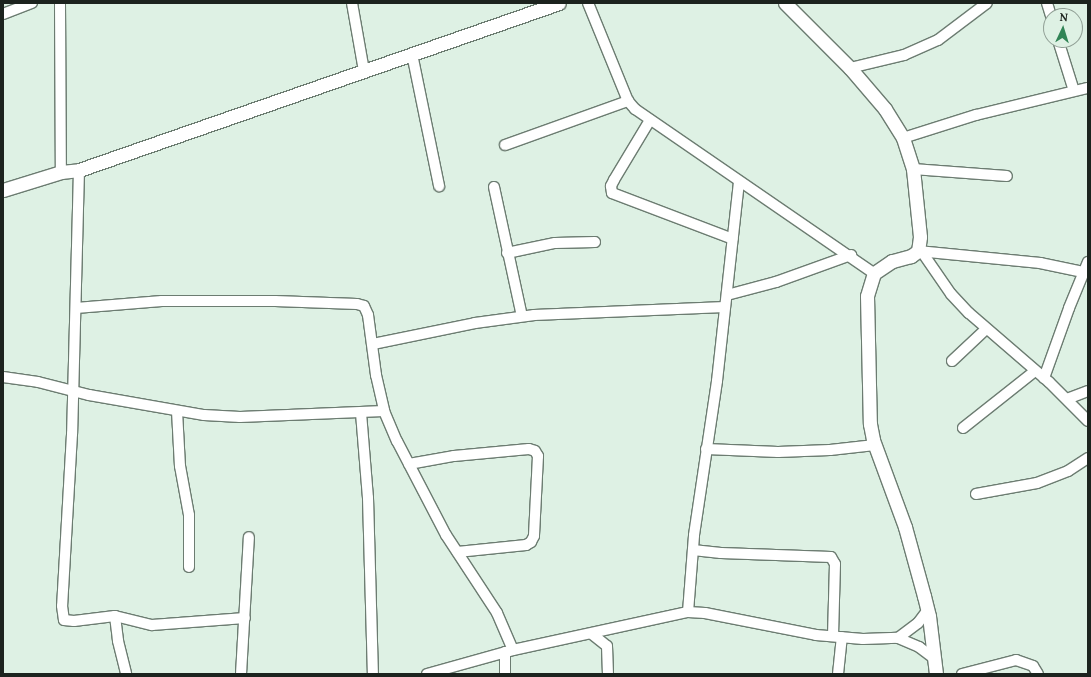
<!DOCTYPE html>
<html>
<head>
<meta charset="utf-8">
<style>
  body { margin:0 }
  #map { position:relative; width:1091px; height:677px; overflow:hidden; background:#def1e4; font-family:Lora,serif }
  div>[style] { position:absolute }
  .roads { filter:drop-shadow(1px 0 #6c7c71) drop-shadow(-1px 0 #6c7c71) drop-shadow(0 1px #6c7c71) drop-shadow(0 -1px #6c7c71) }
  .minor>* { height:10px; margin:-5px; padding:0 5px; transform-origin:5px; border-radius:5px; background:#fff }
  .tertiary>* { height:13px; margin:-6.5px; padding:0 6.5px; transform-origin:6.5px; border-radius:6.5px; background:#fff }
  span { translate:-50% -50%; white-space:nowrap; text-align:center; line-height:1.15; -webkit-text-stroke:3.5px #def1e4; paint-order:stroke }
  .frame { position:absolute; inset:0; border:4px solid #1c231e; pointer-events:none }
  .north { position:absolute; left:1043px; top:8px; width:40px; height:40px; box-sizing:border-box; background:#def1e4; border:1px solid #909f95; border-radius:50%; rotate:4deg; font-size:11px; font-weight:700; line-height:16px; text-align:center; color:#1c231e }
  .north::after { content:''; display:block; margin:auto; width:14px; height:18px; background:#318456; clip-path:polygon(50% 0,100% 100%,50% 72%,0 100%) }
</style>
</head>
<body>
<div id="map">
  <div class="roads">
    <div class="minor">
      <div style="left:60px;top:3px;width:169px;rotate:89.7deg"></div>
      <div style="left:352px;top:3px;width:69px;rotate:80deg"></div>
      <div style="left:588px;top:3px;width:106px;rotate:67.8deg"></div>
      <div style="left:628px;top:101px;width:11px;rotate:49deg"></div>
      <div style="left:635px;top:109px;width:290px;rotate:34.5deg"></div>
      <div style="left:1047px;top:3px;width:14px;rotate:73deg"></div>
      <div style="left:3px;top:14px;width:31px;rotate:-21deg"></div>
      <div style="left:1058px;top:40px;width:53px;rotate:72.6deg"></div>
      <div style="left:412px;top:54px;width:135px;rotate:78.4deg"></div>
      <div style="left:850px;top:68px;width:56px;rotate:-13.5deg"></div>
      <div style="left:904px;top:55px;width:37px;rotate:-24deg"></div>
      <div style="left:938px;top:40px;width:61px;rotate:-37.1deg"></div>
      <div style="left:650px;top:120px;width:70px;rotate:121deg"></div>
      <div style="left:614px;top:180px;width:7px;rotate:117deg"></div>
      <div style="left:611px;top:186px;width:7px;rotate:82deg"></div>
      <div style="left:612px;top:193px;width:129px;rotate:20.8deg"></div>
      <div style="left:903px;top:138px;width:77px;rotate:-17.5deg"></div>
      <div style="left:976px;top:115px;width:115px;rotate:-13.6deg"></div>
      <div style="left:505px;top:145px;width:131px;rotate:-19.7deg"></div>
      <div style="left:913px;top:169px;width:94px;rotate:4.3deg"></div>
      <div style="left:79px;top:170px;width:264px;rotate:91.5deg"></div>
      <div style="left:72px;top:434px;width:172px;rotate:93.3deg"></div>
      <div style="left:62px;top:606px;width:14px;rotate:82deg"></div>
      <div style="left:64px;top:620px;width:10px;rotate:6deg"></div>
      <div style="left:74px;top:621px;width:41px;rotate:-7deg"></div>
      <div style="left:115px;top:616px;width:38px;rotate:14deg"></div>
      <div style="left:152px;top:625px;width:93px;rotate:-4.3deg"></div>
      <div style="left:494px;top:187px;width:132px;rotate:77.8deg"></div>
      <div style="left:918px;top:251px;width:123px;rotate:5.6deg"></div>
      <div style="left:1040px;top:263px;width:44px;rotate:11.8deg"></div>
      <div style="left:922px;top:252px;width:51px;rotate:55.4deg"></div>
      <div style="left:951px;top:294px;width:26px;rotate:47deg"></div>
      <div style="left:969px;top:313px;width:106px;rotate:40.8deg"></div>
      <div style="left:1049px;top:382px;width:55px;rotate:45deg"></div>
      <div style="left:507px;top:253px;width:49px;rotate:-11.8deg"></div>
      <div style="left:555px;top:243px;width:40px;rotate:-1.4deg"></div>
      <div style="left:727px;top:295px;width:51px;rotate:-14.9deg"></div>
      <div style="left:776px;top:282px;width:80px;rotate:-19.8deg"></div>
      <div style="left:76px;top:308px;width:86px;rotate:-4.7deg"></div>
      <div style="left:162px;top:301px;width:113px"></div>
      <div style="left:275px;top:301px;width:82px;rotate:2.1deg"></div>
      <div style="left:357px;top:304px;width:7px;rotate:16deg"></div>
      <div style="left:364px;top:306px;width:10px;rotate:66deg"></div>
      <div style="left:368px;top:315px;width:61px;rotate:82.4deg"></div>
      <div style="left:376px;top:375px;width:37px;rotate:77deg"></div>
      <div style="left:384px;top:411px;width:33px;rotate:67deg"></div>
      <div style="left:397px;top:441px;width:106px;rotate:62.5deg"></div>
      <div style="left:446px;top:535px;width:93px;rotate:56.8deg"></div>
      <div style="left:497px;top:613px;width:40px;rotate:66.6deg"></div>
      <div style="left:373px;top:344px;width:104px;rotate:-11.6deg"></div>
      <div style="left:475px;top:323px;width:60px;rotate:-7.7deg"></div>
      <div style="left:534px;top:315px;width:191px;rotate:-2.4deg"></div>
      <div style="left:952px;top:361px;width:47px;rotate:-43.3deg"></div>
      <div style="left:3px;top:377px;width:35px;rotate:8deg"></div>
      <div style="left:38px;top:382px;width:53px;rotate:14.3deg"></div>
      <div style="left:89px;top:395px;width:117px;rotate:9.9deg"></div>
      <div style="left:204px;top:415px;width:36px;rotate:3deg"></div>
      <div style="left:240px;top:417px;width:144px;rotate:-2.4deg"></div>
      <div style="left:1044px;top:378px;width:74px;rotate:-70.3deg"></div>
      <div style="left:1069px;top:308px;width:50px;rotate:-67.6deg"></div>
      <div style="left:1067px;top:399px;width:22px;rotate:-21deg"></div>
      <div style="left:177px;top:411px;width:55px;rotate:86.9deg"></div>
      <div style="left:180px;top:466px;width:50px;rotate:79.6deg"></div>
      <div style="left:189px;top:515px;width:52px;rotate:90deg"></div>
      <div style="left:361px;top:413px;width:85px;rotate:85.3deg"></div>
      <div style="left:368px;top:498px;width:176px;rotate:88.4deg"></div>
      <div style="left:963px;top:428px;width:92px;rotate:-38.4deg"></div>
      <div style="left:706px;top:449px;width:72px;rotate:2.4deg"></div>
      <div style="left:778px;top:452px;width:52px;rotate:-2.2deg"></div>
      <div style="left:830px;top:450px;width:45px;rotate:-6.3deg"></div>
      <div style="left:409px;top:464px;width:46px;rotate:-10.1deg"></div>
      <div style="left:454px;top:456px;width:75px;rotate:-5.3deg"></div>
      <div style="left:529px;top:449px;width:6px;rotate:18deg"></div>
      <div style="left:535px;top:451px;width:6px;rotate:59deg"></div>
      <div style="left:538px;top:456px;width:80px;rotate:92.9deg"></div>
      <div style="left:534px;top:536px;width:7px;rotate:117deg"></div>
      <div style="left:531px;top:542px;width:6px;rotate:149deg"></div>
      <div style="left:526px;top:545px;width:69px;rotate:174.2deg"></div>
      <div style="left:976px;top:494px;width:62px;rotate:-10.2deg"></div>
      <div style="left:1037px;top:483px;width:33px;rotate:-21deg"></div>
      <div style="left:1068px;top:471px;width:24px;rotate:-33deg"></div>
      <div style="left:693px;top:550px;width:28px;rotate:6deg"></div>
      <div style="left:721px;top:553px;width:110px;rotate:2.1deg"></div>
      <div style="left:831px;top:557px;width:8px;rotate:60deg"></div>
      <div style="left:835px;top:564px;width:72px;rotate:91.6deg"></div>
      <div style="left:688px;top:612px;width:77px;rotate:-85.5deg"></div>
      <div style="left:694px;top:535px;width:156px;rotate:-81.5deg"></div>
      <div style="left:717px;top:381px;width:200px;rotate:-83.7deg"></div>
      <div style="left:115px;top:616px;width:25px;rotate:83deg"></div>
      <div style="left:118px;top:641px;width:34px;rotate:76deg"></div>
      <div style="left:592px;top:634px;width:19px;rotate:39deg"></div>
      <div style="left:607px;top:646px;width:28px;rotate:88deg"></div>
      <div style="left:898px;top:638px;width:25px;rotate:-37deg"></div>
      <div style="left:918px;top:623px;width:15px;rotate:-53deg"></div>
      <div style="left:505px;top:652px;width:22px;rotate:90deg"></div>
      <div style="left:241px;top:674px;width:137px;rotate:-86.7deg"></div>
      <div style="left:427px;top:674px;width:89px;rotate:-15.6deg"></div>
      <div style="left:513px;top:650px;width:179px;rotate:-12.3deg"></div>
      <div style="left:688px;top:612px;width:17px;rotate:3deg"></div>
      <div style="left:705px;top:613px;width:113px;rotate:11.2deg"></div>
      <div style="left:816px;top:635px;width:47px;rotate:4.9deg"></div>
      <div style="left:863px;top:639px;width:35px;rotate:-2deg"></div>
      <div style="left:898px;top:638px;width:23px;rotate:23deg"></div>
      <div style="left:919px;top:647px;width:20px;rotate:37deg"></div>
      <div style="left:838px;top:674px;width:37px;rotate:-84deg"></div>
      <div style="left:962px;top:674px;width:56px;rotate:-14.5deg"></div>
      <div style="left:1016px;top:660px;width:18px;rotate:19deg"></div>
      <div style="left:1033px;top:666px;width:9px;rotate:58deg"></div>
    </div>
    <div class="tertiary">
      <div style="left:785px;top:3px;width:92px;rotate:45deg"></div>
      <div style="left:850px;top:68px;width:54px;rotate:49.5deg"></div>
      <div style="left:885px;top:109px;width:34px;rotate:58deg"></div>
      <div style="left:903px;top:138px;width:33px;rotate:72deg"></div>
      <div style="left:913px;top:169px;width:68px;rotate:84.1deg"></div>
      <div style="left:920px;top:237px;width:14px;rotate:98deg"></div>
      <div style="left:918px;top:251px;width:9px;rotate:144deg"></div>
      <div style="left:911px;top:256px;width:20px;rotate:165deg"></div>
      <div style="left:892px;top:261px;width:22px;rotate:146deg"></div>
      <div style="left:874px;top:273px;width:24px;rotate:107deg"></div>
      <div style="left:867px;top:296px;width:128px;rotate:88.7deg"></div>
      <div style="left:870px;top:424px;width:16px;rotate:79deg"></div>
      <div style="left:873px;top:440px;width:93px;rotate:69.8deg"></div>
      <div style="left:905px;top:527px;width:72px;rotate:74.6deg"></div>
      <div style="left:924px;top:596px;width:21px;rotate:76deg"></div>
      <div style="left:929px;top:616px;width:58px;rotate:83.1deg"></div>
      <div style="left:3px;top:190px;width:61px;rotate:-17.2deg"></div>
      <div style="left:61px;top:172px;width:18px;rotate:-6deg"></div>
      <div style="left:79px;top:170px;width:508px;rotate:-19.18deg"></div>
    </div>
  </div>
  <div class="frame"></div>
  <div class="north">N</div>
</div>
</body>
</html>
